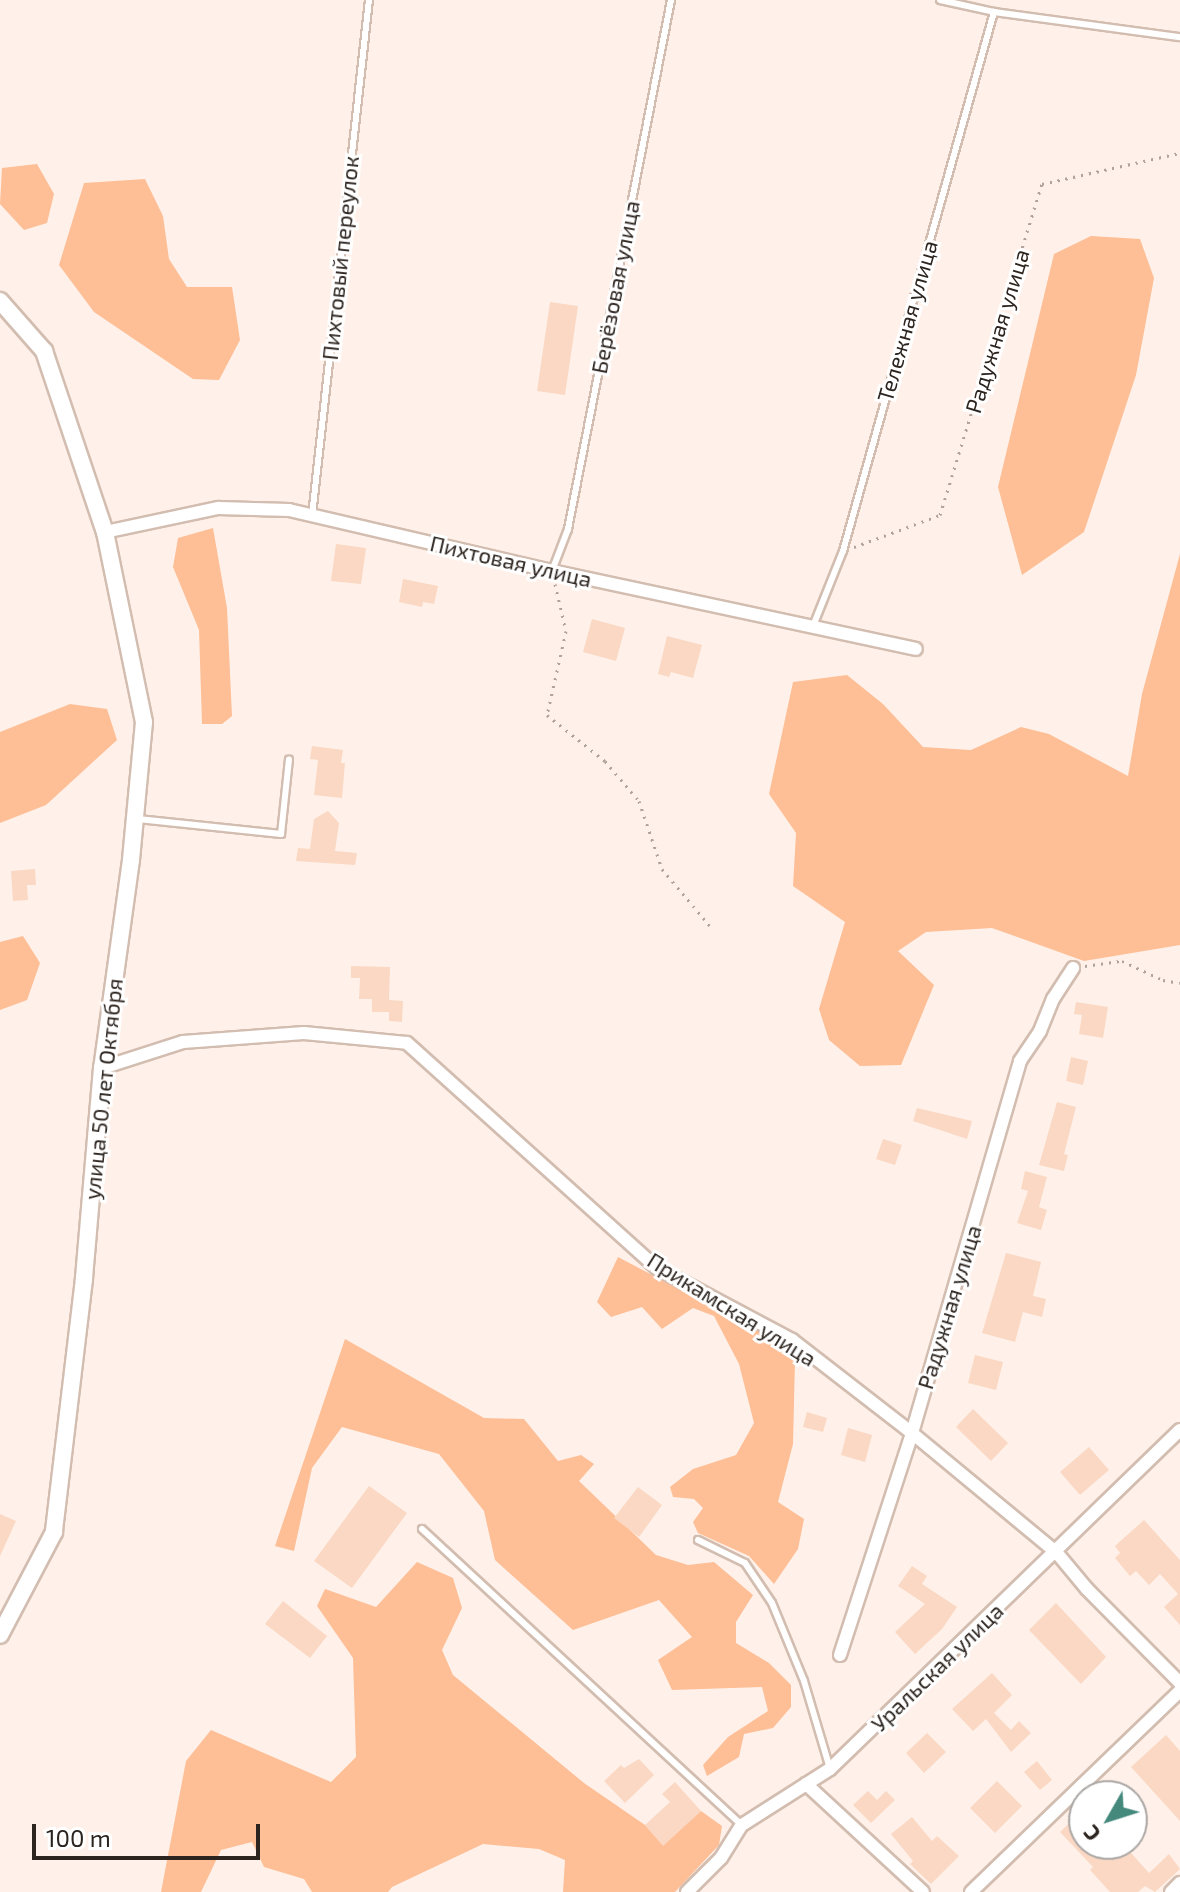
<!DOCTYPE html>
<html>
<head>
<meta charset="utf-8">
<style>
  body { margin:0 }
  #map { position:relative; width:1180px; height:1892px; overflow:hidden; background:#fff1e9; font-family:"Exo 2",sans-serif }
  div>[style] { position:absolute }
  .green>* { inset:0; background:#febe96 }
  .building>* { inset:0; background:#fad8c3 }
  .path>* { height:3px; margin-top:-1.5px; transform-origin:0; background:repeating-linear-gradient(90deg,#afa49d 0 2px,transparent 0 8px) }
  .roads { filter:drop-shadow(2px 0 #d2bdb0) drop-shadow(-2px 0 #d2bdb0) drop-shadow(0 2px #d2bdb0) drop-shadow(0 -2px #d2bdb0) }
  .service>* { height:6px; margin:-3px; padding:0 3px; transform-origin:3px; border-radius:3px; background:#fff }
  .minor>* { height:12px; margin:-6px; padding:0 6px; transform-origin:6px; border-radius:6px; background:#fff }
  .secondary>* { height:16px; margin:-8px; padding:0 8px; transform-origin:8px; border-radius:8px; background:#fff }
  span { translate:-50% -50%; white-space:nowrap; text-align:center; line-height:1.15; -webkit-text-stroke:6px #fff; paint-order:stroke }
  .street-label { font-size:22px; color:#2c241f }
  .north { position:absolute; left:1068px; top:1780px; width:80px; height:80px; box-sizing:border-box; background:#fff; border:2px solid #aba7a5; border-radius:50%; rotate:231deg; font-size:22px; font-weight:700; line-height:32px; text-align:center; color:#2c241f }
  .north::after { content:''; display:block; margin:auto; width:28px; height:36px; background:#45897d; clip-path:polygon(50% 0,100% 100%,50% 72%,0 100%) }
  .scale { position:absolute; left:32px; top:1824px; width:228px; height:36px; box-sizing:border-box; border:4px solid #2c241f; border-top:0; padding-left:10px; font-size:24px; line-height:28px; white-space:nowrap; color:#2c241f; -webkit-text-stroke:6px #fff; paint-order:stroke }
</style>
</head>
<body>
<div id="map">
  <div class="green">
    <div style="clip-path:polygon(37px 164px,54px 194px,47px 223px,24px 230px,0 204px,2px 168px)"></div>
    <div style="clip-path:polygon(145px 179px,163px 216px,169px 259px,187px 287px,232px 287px,240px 340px,219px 380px,193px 379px,94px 312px,59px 265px,84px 183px)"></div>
    <div style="clip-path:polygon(1091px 236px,1140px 239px,1154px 278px,1136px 375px,1084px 532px,1022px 575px,998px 487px,1054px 254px)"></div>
    <div style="clip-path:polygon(213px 528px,227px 608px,232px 716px,222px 724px,202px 724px,199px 630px,173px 567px,178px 538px)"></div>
    <div style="clip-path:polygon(1180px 554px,1180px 945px,1084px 961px,992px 928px,926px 932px,898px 951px,934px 985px,901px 1065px,860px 1066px,829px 1040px,819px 1009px,845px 922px,793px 886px,796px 833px,769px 794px,793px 682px,847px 675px,883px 704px,923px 747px,971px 750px,1021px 727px,1049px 734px,1128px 776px,1142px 694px)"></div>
    <div style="clip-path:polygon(70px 704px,107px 709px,117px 740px,46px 805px,0 823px,0 732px)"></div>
    <div style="clip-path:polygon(23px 936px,40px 963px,27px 1000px,0 1010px,0 942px)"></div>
    <div style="clip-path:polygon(618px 1257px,768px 1336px,795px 1359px,793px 1444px,778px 1502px,804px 1519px,798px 1549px,774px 1584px,749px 1556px,698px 1533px,693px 1522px,703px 1508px,694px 1499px,673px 1497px,670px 1487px,693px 1469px,736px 1455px,754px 1423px,739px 1364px,714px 1316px,693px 1308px,662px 1329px,642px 1307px,611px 1317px,597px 1302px)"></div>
    <div style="clip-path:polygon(345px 1339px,484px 1418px,524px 1419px,558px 1461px,581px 1455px,594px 1464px,579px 1481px,656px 1555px,688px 1565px,714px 1562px,753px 1595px,736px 1622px,736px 1643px,769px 1663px,791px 1685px,791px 1707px,773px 1728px,744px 1734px,739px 1757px,707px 1776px,703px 1765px,728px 1737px,768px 1711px,762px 1687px,672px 1690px,658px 1660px,692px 1637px,659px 1600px,573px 1630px,495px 1560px,484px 1511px,439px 1454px,342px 1427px,312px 1468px,294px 1551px,275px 1546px)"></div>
    <div style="clip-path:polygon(417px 1562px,453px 1578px,462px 1608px,442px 1650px,453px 1675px,584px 1783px,645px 1825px,663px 1845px,701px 1811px,722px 1826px,719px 1845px,675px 1892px,563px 1892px,565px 1860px,539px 1849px,483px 1844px,392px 1887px,388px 1892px,312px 1892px,304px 1879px,264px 1867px,252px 1842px,221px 1850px,201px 1892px,161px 1892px,186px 1761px,211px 1730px,331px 1782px,356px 1757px,353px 1658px,317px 1606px,325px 1589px,376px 1607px)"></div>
  </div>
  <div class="building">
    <div style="clip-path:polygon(550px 302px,578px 306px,565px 395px,537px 391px)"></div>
    <div style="clip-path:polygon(336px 544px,366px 548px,361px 584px,331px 581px)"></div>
    <div style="clip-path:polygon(403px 579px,438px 586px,434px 604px,423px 602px,422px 607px,399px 602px)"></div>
    <div style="clip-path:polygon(592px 619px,625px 628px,616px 661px,583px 652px)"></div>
    <div style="clip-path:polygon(667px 636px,702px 645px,693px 678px,671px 672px,669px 677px,658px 674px)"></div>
    <div style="clip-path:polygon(312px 746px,343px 750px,341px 763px,345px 763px,342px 798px,314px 795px,318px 760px,310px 759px)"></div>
    <div style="clip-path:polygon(328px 811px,339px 823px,335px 851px,357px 853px,355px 865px,296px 861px,298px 848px,310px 849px,314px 819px)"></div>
    <div style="clip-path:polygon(35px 869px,36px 885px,27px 885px,28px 900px,13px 901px,11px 871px)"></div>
    <div style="clip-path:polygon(351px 966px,390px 967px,389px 1000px,403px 1001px,402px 1022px,389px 1021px,389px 1012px,372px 1012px,372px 999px,359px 999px,360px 978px,351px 978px)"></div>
    <div style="clip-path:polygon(1076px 1002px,1108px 1007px,1103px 1038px,1079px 1034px,1082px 1015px,1074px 1014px)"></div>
    <div style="clip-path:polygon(1071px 1057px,1088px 1061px,1083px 1085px,1066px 1081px)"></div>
    <div style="clip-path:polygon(1057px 1102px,1076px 1107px,1064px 1154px,1068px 1155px,1064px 1171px,1039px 1165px)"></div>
    <div style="clip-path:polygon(917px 1108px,972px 1121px,967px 1139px,913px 1121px)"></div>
    <div style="clip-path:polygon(883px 1139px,902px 1145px,895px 1165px,876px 1159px)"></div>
    <div style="clip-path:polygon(1025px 1171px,1047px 1177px,1039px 1207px,1047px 1210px,1041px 1230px,1017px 1223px,1028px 1191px,1021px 1189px)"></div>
    <div style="clip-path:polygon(1006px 1253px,1041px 1262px,1033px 1296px,1046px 1299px,1042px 1317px,1023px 1312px,1015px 1342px,982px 1333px)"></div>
    <div style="clip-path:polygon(975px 1355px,1003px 1362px,996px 1390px,968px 1383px)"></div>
    <div style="clip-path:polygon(973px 1409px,1008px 1443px,991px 1461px,956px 1427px)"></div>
    <div style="clip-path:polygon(807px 1412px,827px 1418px,823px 1432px,803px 1427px)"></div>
    <div style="clip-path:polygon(848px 1428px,872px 1435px,865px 1462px,841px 1455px)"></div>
    <div style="clip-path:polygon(1089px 1447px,1109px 1470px,1080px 1495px,1060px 1472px)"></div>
    <div style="clip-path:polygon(369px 1486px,407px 1513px,352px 1588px,314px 1561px)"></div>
    <div style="clip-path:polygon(638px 1487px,662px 1505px,639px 1537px,614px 1518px)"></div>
    <div style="clip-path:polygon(0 1514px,16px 1521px,0 1556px)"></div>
    <div style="clip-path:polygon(1144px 1520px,1180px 1560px,1180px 1625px,1164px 1607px,1178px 1594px,1160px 1574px,1149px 1585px,1136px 1571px,1130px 1576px,1115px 1558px,1120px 1553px,1115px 1546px)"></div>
    <div style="clip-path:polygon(912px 1566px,927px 1576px,922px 1584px,957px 1607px,942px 1629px,915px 1654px,895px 1632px,925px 1604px,898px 1586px)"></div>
    <div style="clip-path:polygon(283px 1601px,327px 1636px,310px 1658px,265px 1624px)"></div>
    <div style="clip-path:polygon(1056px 1603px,1106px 1657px,1081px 1684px,1029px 1630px)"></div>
    <div style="clip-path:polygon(992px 1673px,1012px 1695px,994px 1713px,1011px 1730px,1019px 1721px,1031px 1733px,1011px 1752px,986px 1719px,973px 1731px,952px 1709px)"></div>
    <div style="clip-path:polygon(927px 1733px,946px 1752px,924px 1773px,906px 1753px)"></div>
    <div style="clip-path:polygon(1166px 1735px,1180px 1751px,1180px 1821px,1131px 1767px)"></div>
    <div style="clip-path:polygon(639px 1759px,654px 1775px,625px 1803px,604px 1781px,621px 1765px,624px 1768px)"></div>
    <div style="clip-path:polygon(1037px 1761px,1052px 1780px,1040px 1790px,1024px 1772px)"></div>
    <div style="clip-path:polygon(997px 1781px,1022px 1806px,995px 1833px,970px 1808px)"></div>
    <div style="clip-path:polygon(675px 1782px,701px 1811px,663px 1846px,645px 1825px,670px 1802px,662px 1794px)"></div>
    <div style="clip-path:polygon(868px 1791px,877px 1800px,886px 1791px,895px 1800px,871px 1823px,853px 1805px)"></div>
    <div style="clip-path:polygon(1084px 1809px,1084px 1844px,1123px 1844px,1149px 1873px,1169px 1854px,1180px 1869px,1155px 1892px,1145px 1886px,1138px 1892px,1110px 1892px,1090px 1870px,1093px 1867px,1060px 1832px)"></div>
    <div style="clip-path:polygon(912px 1817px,932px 1841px,937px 1836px,959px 1856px,931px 1884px,910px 1864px,913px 1861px,891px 1834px)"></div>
  </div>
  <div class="path">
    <div style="left:854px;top:547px;width:92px;rotate:-20.4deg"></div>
    <div style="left:940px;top:515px;width:346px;rotate:-72.9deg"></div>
    <div style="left:1042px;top:184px;width:141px;rotate:-12.7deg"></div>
    <div style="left:555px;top:584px;width:48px;rotate:76.8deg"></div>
    <div style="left:566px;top:631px;width:86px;rotate:102.7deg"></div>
    <div style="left:547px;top:715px;width:74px;rotate:38.4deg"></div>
    <div style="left:605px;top:761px;width:52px;rotate:49.6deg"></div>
    <div style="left:639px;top:801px;width:72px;rotate:71.3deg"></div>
    <div style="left:662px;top:869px;width:75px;rotate:49.9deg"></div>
    <div style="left:1085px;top:966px;width:37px;rotate:-8deg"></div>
    <div style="left:1122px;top:961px;width:45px;rotate:24.9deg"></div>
    <div style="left:1163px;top:980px;width:17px;rotate:10deg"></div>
  </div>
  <div class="roads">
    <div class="service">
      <div style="left:940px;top:0;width:55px;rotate:12.5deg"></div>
      <div style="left:994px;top:12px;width:188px;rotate:7.7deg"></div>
      <div style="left:312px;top:516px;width:519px;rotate:-83.7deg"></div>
      <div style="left:552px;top:571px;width:45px;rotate:-69.1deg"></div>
      <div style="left:568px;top:529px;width:539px;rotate:-78.98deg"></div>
      <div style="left:813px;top:626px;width:81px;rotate:-68.2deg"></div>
      <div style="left:843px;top:551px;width:560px;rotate:-74.35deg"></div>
      <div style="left:138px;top:819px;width:144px;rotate:6deg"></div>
      <div style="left:281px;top:834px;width:75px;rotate:-83.9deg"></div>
      <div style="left:422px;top:1529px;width:436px;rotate:42.8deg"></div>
      <div style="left:698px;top:1540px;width:52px;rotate:26.1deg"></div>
      <div style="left:745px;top:1563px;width:48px;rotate:56deg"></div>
      <div style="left:772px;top:1603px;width:84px;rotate:67.7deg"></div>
      <div style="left:804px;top:1681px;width:92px;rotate:73.5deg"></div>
    </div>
    <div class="minor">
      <div style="left:105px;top:532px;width:116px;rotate:-12deg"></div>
      <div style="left:218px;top:508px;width:71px;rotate:1.6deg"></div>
      <div style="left:289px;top:510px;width:270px;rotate:13.1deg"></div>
      <div style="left:552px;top:571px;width:372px;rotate:12.1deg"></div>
      <div style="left:102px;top:1068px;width:85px;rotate:-17.8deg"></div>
      <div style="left:183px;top:1042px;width:121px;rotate:-4.3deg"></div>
      <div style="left:304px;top:1033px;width:103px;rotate:5.5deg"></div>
      <div style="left:407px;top:1043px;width:336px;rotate:42deg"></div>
      <div style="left:657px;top:1268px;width:153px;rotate:28.1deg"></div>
      <div style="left:792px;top:1340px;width:152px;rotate:37.8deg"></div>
      <div style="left:912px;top:1433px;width:188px;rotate:39.6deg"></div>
      <div style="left:1057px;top:1553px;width:47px;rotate:50.2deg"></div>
      <div style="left:1087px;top:1589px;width:132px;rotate:45.3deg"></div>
      <div style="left:840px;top:1655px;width:233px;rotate:-72deg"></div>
      <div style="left:912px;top:1433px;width:387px;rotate:-73.8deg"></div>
      <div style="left:1020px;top:1061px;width:36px;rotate:-56deg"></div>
      <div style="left:1040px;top:1031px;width:35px;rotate:-68deg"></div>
      <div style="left:1053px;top:999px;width:37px;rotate:-57deg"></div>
      <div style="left:806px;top:1784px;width:159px;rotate:42.7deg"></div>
      <div style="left:687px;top:1892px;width:48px;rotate:-45deg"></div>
      <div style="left:721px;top:1858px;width:39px;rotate:-58deg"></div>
      <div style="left:742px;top:1825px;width:104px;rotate:-32.5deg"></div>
      <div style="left:830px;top:1769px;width:487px;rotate:-44.1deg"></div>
      <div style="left:971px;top:1892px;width:290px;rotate:-43.9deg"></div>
      <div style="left:1171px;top:1892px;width:13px;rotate:-45deg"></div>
    </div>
    <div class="secondary">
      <div style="left:0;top:301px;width:67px;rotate:48.7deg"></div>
      <div style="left:44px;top:351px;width:191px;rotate:71.4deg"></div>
      <div style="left:105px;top:532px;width:194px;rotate:78.4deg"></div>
      <div style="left:144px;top:722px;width:139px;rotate:95.4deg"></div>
      <div style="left:131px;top:860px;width:210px;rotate:97.9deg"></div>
      <div style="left:102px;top:1068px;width:212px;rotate:94.9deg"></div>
      <div style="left:84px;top:1279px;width:255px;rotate:96.8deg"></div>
      <div style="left:54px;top:1532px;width:116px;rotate:117.7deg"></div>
    </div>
  </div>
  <div class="street-label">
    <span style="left:340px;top:258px;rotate:-84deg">Пихтовый переулок</span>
    <span style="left:615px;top:287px;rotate:-79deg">Берёзовая улица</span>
    <span style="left:907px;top:321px;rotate:-74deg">Тележная улица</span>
    <span style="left:997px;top:331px;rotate:-73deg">Радужная улица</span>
    <span style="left:511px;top:561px;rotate:13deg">Пихтовая улица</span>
    <span style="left:103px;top:1089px;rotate:-84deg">улица 50 лет Октября</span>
    <span style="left:949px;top:1307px;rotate:-73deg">Радужная улица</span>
    <span style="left:732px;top:1309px;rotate:32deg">Прикамская улица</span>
    <span style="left:937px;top:1667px;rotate:-44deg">Уральская улица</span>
  </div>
  <div class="north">С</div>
  <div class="scale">100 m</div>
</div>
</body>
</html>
